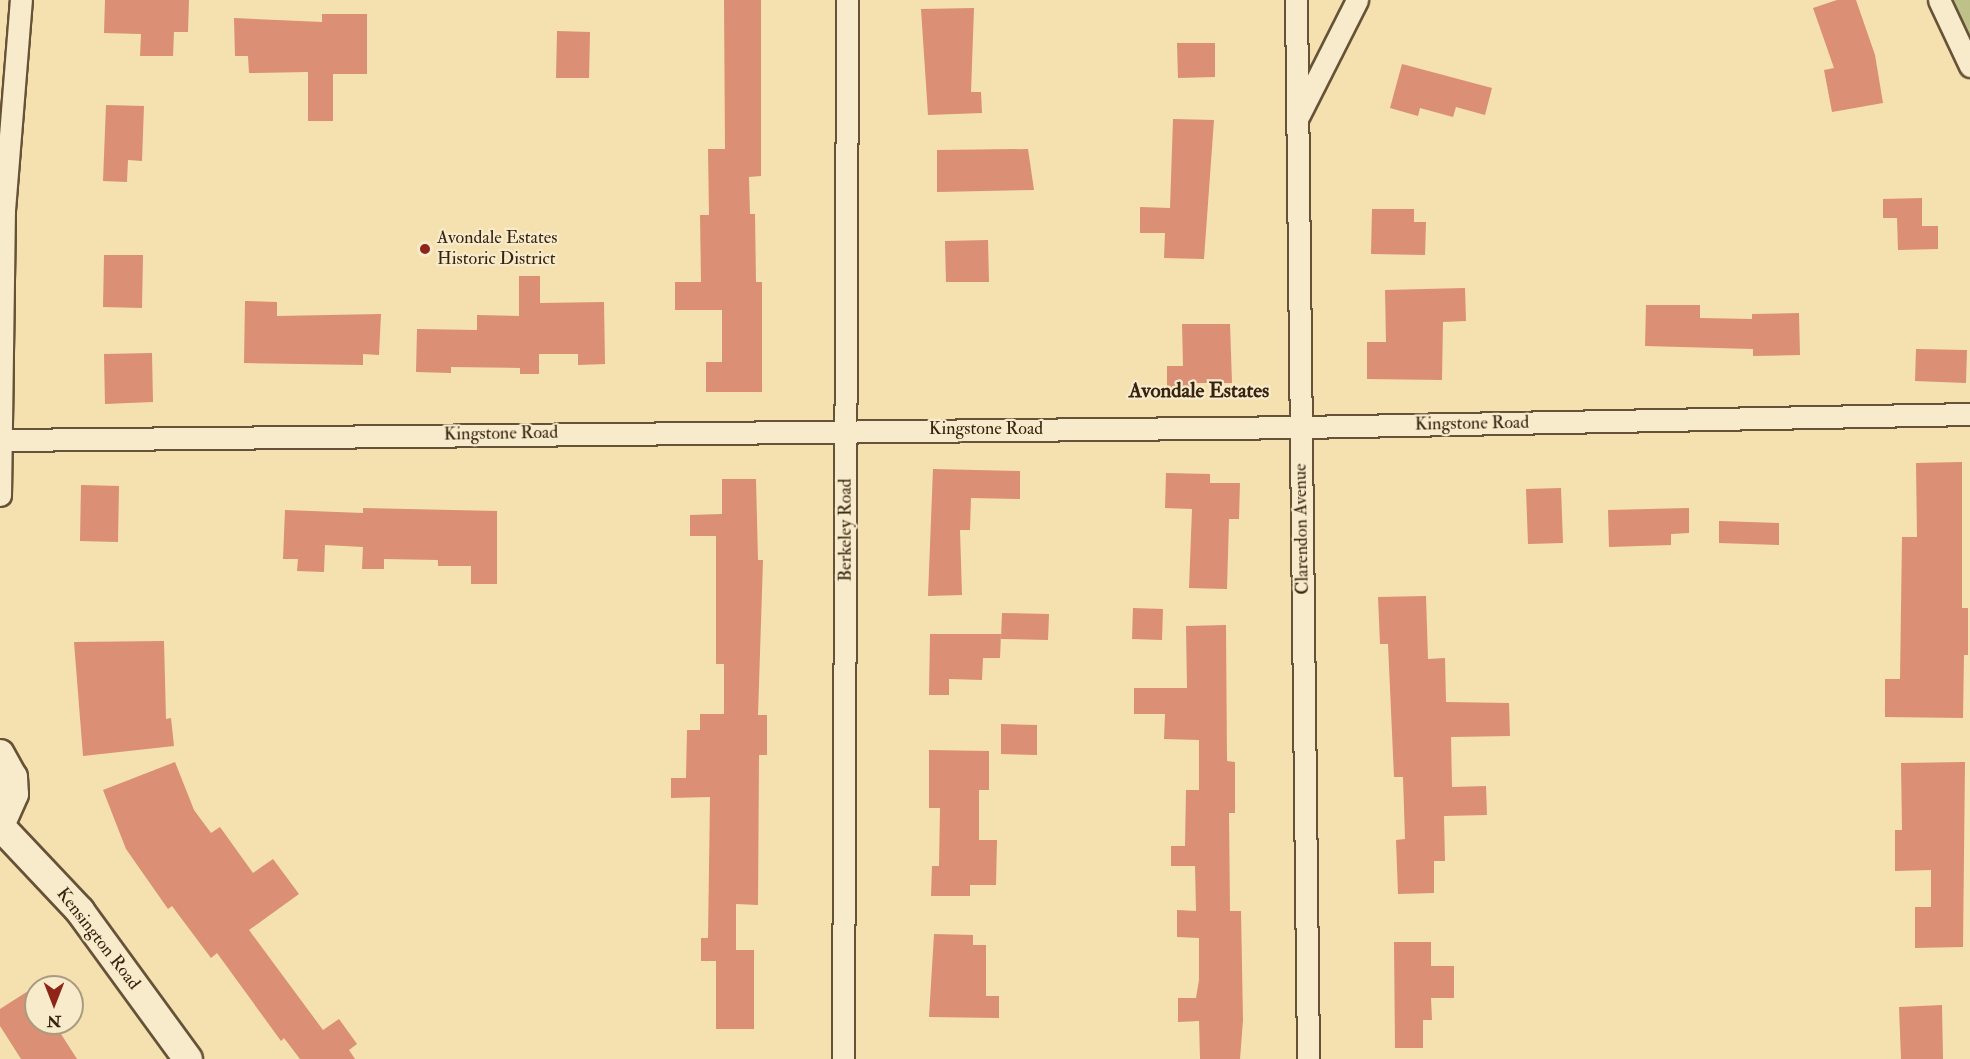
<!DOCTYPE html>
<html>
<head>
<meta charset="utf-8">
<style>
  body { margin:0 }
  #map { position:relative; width:1970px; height:1059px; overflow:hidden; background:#f5e0af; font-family:"IM FELL Double Pica",serif }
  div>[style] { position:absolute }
  .green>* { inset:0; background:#bec289 }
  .building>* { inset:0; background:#db8f74 }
  .roads { filter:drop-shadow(2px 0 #665238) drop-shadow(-2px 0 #665238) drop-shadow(0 2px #665238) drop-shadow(0 -2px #665238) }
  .street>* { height:21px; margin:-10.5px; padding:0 10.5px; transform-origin:10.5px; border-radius:10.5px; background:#f8ebcb }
  .secondary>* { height:28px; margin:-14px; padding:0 14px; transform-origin:14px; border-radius:14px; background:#f8ebcb }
  .dots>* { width:16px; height:16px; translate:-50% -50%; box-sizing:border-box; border:3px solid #f8ebcb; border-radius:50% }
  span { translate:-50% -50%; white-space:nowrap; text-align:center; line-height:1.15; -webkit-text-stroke:4.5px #f8ebcb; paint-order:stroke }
  .poi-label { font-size:18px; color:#362310 }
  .left { translate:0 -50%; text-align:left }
  .street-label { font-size:18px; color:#362310 }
  .quarter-label { font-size:21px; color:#362310; font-weight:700 }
  .north { position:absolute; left:24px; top:975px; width:60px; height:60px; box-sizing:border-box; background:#f8ebcb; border:2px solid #aa9b80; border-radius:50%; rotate:180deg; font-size:16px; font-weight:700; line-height:24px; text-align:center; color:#362310 }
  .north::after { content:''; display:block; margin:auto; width:21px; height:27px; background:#8f2418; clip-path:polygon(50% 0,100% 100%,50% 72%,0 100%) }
</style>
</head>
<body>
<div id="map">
  <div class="green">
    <div style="clip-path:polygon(1938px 0,1970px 0,1970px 75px)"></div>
  </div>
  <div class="building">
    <div style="clip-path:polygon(105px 0,189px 0,188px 32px,174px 32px,173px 56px,140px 56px,141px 34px,104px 33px)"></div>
    <div style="clip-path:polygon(724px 0,761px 0,761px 176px,749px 177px,750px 214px,755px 214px,756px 282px,762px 282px,762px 392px,706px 392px,706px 362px,722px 362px,722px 310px,675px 310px,675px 282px,701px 282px,700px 215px,709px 215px,708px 149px,725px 149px)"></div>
    <div style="clip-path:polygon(1837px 0,1856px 0,1875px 55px,1883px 103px,1832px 112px,1824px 70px,1834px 68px,1813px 8px)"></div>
    <div style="clip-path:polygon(974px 8px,971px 92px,981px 92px,982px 113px,928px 115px,921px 9px)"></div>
    <div style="clip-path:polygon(322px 14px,367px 14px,367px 74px,333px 74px,333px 121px,308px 121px,308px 72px,249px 73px,248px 56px,235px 56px,234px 18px,322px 22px)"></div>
    <div style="clip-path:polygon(557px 31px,590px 32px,589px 78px,556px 78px)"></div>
    <div style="clip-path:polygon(1177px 43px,1215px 43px,1215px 77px,1178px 78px)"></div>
    <div style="clip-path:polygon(1402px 64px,1492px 88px,1485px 115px,1456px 107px,1453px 117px,1420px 108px,1418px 116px,1390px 108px)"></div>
    <div style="clip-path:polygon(106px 105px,144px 106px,142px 161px,128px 160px,127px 182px,103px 181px)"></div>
    <div style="clip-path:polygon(1173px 119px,1214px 120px,1204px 259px,1164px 258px,1165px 233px,1140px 233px,1140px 207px,1170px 208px)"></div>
    <div style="clip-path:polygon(1028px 149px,1034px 190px,937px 192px,937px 150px)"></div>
    <div style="clip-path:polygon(1922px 198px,1922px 226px,1938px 226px,1938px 249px,1898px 250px,1897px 218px,1883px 218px,1883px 199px)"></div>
    <div style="clip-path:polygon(1372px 209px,1414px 209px,1414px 222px,1426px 222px,1425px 255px,1371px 254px)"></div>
    <div style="clip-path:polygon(988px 240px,989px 282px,946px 282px,945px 241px)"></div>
    <div style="clip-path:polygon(104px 255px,143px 255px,142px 308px,103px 307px)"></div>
    <div style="clip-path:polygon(519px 276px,540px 276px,540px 303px,604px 302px,605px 364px,578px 365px,578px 354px,539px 354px,539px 374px,520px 374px,520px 368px,451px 367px,451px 373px,416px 372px,417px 329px,477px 330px,477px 315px,519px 316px)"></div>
    <div style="clip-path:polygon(1465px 288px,1466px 321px,1443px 322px,1442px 380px,1367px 379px,1367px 342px,1386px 342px,1385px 290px)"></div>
    <div style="clip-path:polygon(245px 301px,277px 302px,277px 316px,381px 314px,379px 355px,363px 354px,363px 365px,244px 363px)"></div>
    <div style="clip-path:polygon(1646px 305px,1700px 305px,1700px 318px,1752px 319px,1752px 314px,1799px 313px,1800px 355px,1753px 356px,1753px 349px,1645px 346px)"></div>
    <div style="clip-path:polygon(1182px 324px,1230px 324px,1232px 383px,1196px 383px,1196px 391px,1167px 391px,1167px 366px,1183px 366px)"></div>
    <div style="clip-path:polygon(1916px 349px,1967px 350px,1966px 383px,1915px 381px)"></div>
    <div style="clip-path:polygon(152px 353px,153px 402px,105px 404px,104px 354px)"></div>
    <div style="clip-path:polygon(1962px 462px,1962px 608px,1968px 608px,1968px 655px,1964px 655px,1963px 718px,1885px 717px,1885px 679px,1900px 679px,1902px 537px,1917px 537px,1916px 463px)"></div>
    <div style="clip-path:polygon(933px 469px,1020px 471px,1020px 499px,971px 498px,970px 530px,960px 530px,962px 595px,928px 596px)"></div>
    <div style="clip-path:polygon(1166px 473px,1210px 474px,1210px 483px,1240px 483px,1239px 519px,1229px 519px,1227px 589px,1189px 588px,1192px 509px,1165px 508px)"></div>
    <div style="clip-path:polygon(722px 479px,756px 479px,758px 560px,763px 560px,758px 715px,767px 715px,767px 755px,759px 755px,758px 905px,736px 904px,736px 950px,754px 950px,754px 1029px,716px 1029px,716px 961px,701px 961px,701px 938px,708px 938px,710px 797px,671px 798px,671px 778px,686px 778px,687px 730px,700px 730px,700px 714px,724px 714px,724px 664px,716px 664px,716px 536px,690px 536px,690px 515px,722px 514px)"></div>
    <div style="clip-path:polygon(81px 485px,119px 486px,118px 542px,80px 541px)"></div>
    <div style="clip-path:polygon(1561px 488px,1563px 543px,1528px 544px,1526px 489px)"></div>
    <div style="clip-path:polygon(363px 508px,497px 511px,497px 584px,471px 584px,471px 566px,438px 566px,438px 560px,384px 559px,384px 569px,362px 569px,363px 547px,325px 545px,324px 572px,297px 571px,298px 559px,283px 559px,285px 510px,363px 513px)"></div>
    <div style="clip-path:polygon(1689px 508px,1689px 533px,1671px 534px,1671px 545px,1609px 547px,1608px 510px)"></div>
    <div style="clip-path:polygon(1719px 521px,1779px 523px,1779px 545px,1719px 543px)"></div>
    <div style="clip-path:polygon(1426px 596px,1428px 659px,1445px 658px,1446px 702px,1509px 703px,1510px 736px,1451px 737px,1452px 787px,1486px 786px,1487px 815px,1444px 816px,1445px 861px,1434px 861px,1434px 893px,1398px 894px,1396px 840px,1405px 839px,1403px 777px,1394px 777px,1388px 644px,1380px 644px,1378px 597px)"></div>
    <div style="clip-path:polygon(1133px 608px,1163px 609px,1162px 640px,1132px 639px)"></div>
    <div style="clip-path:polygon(1002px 613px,1049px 614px,1048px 640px,1001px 639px)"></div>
    <div style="clip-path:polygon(1226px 625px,1227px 761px,1235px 762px,1235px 813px,1229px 813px,1230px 911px,1241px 911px,1243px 1020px,1240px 1059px,1200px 1059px,1199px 1021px,1178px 1022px,1178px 998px,1196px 998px,1199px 980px,1199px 938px,1177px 937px,1177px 910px,1196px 911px,1195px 866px,1171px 866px,1171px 846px,1185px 846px,1186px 790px,1199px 790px,1199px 740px,1164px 739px,1165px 714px,1134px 714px,1134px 688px,1187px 688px,1186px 626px)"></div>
    <div style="clip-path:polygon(930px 634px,1001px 634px,1000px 658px,983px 658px,982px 680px,949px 679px,949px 695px,929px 695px)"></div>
    <div style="clip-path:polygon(164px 641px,166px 719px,171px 718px,174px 746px,83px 756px,74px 642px)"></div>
    <div style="clip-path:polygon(1001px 724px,1037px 725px,1037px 755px,1001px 754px)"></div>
    <div style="clip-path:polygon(929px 750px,989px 751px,989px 790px,979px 790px,979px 840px,997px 840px,996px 885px,970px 885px,970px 896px,931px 896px,932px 866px,939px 866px,940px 808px,929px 808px)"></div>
    <div style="clip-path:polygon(175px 762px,194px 810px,211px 833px,220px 827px,253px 873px,273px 859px,299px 894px,249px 930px,323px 1030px,339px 1019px,357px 1044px,349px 1050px,355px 1059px,300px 1059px,284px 1038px,281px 1041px,217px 953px,211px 958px,172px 906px,168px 909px,126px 849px,103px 790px)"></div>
    <div style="clip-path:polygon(1965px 762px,1963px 947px,1915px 948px,1915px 907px,1931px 907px,1931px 870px,1895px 871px,1895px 830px,1902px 830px,1901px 763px)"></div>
    <div style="clip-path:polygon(934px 934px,973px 935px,973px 945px,986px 945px,986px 996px,999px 996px,999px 1018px,929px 1017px)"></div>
    <div style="clip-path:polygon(1394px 942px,1431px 942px,1431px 966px,1454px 966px,1454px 998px,1431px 998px,1432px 1020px,1423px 1020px,1423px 1048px,1395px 1048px)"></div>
    <div style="clip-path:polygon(36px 986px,36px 1023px,54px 1023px,77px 1059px,21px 1059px,0 1026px,0 1009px)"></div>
    <div style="clip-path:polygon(1942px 1005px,1943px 1059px,1901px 1059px,1899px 1007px)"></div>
  </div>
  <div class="roads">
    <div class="street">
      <div style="left:1296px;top:0;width:1059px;rotate:89.35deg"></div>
      <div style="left:1939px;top:0;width:73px;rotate:64.8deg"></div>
      <div style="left:1299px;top:115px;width:129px;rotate:-63.2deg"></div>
      <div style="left:3px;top:440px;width:1298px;rotate:-0.57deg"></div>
      <div style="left:1301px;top:427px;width:669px;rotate:-1.11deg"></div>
      <div style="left:0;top:495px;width:285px;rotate:-89.2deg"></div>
      <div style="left:4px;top:210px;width:211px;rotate:-85.4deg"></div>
      <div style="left:843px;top:1059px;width:1059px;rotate:-89.78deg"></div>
    </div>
    <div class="secondary">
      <div style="left:0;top:754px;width:26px;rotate:61deg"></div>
      <div style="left:13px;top:777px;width:17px;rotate:87deg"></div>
      <div style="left:14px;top:794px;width:35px;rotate:114deg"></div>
      <div style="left:0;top:826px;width:117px;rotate:46.7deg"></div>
      <div style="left:80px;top:911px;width:183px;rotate:53.9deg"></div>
    </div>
  </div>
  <div class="dots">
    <div style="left:425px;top:249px;background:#8f2418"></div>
  </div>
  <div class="poi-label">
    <span class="left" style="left:437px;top:249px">Avondale Estates<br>Historic District</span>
  </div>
  <div class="street-label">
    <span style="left:1472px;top:424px;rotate:-1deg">Kingstone Road</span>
    <span style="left:986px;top:429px">Kingstone Road</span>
    <span style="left:501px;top:434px;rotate:-1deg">Kingstone Road</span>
    <span style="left:1302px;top:529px;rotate:-91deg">Clarendon Avenue</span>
    <span style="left:846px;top:530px;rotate:-90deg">Berkeley Road</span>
    <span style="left:98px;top:939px;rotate:52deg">Kensington Road</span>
  </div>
  <div class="quarter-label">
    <span style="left:1199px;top:391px">Avondale Estates</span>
  </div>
  <div class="north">N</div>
</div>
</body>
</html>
